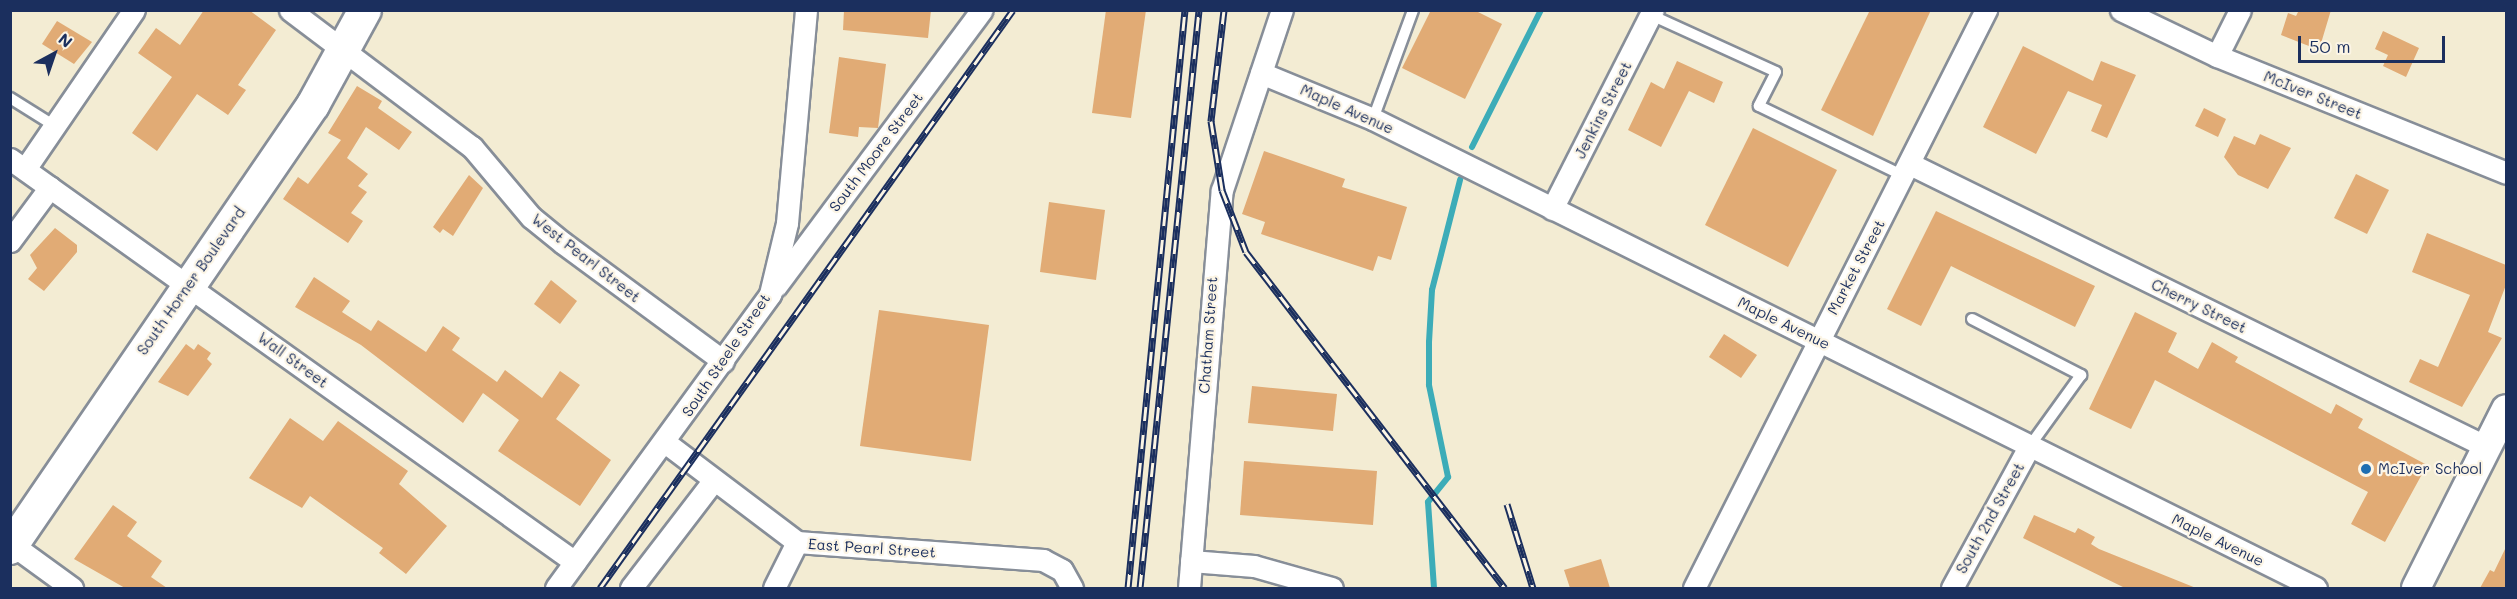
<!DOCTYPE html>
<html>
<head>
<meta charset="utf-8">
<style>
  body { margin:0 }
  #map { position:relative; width:2517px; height:599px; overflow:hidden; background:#f3ecd3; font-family:Mali,sans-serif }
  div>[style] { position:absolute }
  .stream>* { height:6px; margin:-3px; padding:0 3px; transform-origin:3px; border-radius:3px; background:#3cacb8 }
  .building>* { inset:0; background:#e1ab75 }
  .roads { filter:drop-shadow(2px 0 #878e98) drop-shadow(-2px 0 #878e98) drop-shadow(0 2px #878e98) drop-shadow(0 -2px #878e98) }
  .lane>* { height:10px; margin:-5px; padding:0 5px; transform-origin:5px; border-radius:5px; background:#fff }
  .street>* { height:21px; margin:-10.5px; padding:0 10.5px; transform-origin:10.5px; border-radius:10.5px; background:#fff }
  .secondary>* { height:28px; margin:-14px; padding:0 14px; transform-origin:14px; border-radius:14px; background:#fff }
  .primary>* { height:32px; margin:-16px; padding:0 16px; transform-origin:16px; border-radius:16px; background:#fff }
  .rail>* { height:7px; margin-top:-3.5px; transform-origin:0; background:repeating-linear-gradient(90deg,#fcf5e5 0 14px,#1b2f5e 0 28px); box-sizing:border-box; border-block:2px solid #1b2f5e }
  .dots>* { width:16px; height:16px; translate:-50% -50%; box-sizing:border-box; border:3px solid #fcf5e5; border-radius:50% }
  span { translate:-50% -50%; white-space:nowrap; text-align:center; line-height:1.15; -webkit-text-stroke:4.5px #fcf5e5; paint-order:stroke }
  .street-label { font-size:15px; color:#1b2f5e }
  .poi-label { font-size:15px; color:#1b2f5e }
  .left { translate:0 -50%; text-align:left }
  .frame { position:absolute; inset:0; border:12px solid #1b2f5e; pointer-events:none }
  .north { position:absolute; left:24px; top:24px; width:60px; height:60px; -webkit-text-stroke:4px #fcf5e5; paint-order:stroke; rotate:40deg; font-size:16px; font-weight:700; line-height:24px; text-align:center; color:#1b2f5e }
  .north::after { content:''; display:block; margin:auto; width:21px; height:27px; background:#1b2f5e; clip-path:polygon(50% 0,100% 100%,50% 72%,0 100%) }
  .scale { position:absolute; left:2298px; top:36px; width:147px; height:27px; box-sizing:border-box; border:3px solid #1b2f5e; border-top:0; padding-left:8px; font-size:18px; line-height:21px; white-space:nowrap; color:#1b2f5e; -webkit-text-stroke:4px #fcf5e5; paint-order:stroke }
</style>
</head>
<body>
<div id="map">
  <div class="stream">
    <div style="left:1472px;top:147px;width:153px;rotate:-63.3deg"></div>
    <div style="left:1434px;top:588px;width:86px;rotate:-94deg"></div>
    <div style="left:1428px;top:502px;width:32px;rotate:-51deg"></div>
    <div style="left:1448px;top:477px;width:94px;rotate:-101.7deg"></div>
    <div style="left:1429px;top:385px;width:43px;rotate:-90deg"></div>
    <div style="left:1429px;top:342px;width:52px;rotate:-86.7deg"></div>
    <div style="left:1432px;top:290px;width:114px;rotate:-75.7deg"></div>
  </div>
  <div class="building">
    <div style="clip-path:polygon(204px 10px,249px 10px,276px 30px,238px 85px,246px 90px,228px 115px,197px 94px,157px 151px,132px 133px,172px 77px,138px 53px,156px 28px,180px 45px)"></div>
    <div style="clip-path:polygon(844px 10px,931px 10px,928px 38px,843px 30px)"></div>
    <div style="clip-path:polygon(1106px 10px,1146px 10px,1131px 118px,1092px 113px)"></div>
    <div style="clip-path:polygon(1431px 10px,1474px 10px,1502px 24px,1465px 99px,1402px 68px)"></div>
    <div style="clip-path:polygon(1870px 10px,1931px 10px,1873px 136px,1821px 110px)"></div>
    <div style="clip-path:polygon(2299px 10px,2331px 10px,2319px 50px,2281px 35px,2288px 13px,2296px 16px)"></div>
    <div style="clip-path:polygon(57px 21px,92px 42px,74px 64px,42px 44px)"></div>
    <div style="clip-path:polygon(2383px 31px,2419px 48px,2406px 77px,2383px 66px,2388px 55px,2375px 49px)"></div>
    <div style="clip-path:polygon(2023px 46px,2093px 81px,2101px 61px,2136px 75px,2107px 138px,2091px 131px,2102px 105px,2068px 91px,2036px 154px,1983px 127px)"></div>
    <div style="clip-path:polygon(839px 57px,886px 64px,878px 128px,859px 127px,858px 137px,829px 133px)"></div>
    <div style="clip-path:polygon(1677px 61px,1723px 82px,1714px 103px,1689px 91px,1661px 147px,1628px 130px,1651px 82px,1664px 89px)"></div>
    <div style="clip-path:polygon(357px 86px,382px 101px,378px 108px,412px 132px,399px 150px,366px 127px,347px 158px,368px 174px,358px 186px,367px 192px,351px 213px,363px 221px,348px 243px,283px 199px,298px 177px,308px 184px,341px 140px,328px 133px)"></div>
    <div style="clip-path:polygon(2204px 108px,2226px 119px,2218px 137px,2195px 126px)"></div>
    <div style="clip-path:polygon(1753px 128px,1837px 170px,1788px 267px,1705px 225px)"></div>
    <div style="clip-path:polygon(2260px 134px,2291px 148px,2268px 189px,2238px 175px,2224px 157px,2234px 136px,2255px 145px)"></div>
    <div style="clip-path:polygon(1264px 151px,1345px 179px,1342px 187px,1407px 207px,1391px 260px,1378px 256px,1373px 271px,1261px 234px,1265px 222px,1242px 214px)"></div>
    <div style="clip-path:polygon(2356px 174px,2389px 190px,2367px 234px,2334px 218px)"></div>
    <div style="clip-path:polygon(469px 175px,483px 188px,453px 236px,443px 229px,440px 233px,433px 227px)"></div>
    <div style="clip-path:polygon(1049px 202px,1105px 210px,1096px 280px,1040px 272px)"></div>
    <div style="clip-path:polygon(1936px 211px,2095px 286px,2075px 327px,1951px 266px,1921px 326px,1887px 309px)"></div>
    <div style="clip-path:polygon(55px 228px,77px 245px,77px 252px,44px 291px,28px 279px,37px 268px,30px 255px)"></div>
    <div style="clip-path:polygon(2427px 233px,2506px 265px,2506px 285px,2488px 332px,2502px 338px,2462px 407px,2409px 382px,2420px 359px,2438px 367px,2470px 295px,2412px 272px)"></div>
    <div style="clip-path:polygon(314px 277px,350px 301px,342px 312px,371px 331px,378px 320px,426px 352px,443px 326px,460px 338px,452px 350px,497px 382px,505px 370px,542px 398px,560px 371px,580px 385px,556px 419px,611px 460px,580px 506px,498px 451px,519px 420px,483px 393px,463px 423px,361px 345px,295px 307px)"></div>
    <div style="clip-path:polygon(551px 280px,577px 301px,560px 324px,534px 304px)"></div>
    <div style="clip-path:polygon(879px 310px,989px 325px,971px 461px,860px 446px)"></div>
    <div style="clip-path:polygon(2135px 312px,2177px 333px,2168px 352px,2198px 369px,2212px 342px,2238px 357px,2235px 362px,2331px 414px,2336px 404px,2363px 419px,2358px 428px,2427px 465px,2385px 542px,2351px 524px,2368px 492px,2155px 380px,2131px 429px,2089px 409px)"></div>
    <div style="clip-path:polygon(1724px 334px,1757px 355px,1741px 378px,1709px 357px)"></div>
    <div style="clip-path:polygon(186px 344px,194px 350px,198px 344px,211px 353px,207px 359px,212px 364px,188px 396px,158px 382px)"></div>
    <div style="clip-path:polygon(1252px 386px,1337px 394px,1333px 431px,1248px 423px)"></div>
    <div style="clip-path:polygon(290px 418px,323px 441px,338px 421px,408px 471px,399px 484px,447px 526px,406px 574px,379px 553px,383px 548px,310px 496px,302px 508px,249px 478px)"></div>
    <div style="clip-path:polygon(1244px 461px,1377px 471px,1373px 525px,1240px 515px)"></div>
    <div style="clip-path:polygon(113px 505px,137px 522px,127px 536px,162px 561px,151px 577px,167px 588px,125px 588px,74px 559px)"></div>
    <div style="clip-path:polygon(2034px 515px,2075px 533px,2078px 528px,2095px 537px,2091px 544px,2099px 549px,2196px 588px,2125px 588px,2023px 538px)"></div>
    <div style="clip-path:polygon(2506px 547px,2506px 588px,2480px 588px,2490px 570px,2494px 572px)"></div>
    <div style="clip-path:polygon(1601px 559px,1610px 588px,1570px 588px,1564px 570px)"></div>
  </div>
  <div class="roads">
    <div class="lane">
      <div style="left:1651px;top:15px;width:137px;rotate:24.5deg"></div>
      <div style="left:1776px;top:72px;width:38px;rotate:117deg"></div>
      <div style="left:1759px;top:106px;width:161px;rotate:25.8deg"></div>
      <div style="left:10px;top:98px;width:53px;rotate:31.9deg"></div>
      <div style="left:1373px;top:119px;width:116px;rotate:-69.8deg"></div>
      <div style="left:1972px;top:319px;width:123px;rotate:27.2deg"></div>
      <div style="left:2081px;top:375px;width:89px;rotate:125.8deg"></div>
    </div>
    <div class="street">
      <div style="left:290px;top:10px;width:228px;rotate:37deg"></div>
      <div style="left:472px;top:147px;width:92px;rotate:49.9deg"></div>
      <div style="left:531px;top:217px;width:41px;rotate:39.1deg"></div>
      <div style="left:563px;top:243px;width:199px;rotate:36.4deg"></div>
      <div style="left:2121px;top:10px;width:106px;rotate:25.6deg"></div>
      <div style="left:2217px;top:56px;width:312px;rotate:22deg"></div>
      <div style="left:2217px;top:56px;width:51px;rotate:-63.4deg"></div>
      <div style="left:1261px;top:73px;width:121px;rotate:22.3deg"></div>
      <div style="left:1373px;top:119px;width:1053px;rotate:26.44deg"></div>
      <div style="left:10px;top:159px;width:694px;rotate:35.5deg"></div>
      <div style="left:1910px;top:164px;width:643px;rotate:26.13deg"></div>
      <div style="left:25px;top:169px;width:193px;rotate:-55.6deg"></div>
      <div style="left:1552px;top:209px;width:223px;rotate:-63.1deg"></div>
      <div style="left:10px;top:241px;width:67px;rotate:-53.5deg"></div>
      <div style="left:776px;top:286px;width:344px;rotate:-53.3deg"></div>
      <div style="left:666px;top:443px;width:164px;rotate:37.1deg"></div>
      <div style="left:797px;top:542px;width:247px;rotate:4.2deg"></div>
      <div style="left:1043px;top:560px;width:21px;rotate:28deg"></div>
      <div style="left:1062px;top:570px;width:21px;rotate:61deg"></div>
      <div style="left:10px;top:543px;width:77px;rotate:36deg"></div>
      <div style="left:1191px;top:561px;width:63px;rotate:4.5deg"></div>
      <div style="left:1254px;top:566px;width:81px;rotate:15.8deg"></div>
      <div style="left:556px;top:588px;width:364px;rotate:-53.9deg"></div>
      <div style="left:770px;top:294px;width:73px;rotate:-76.5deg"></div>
      <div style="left:787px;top:223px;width:214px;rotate:-84.9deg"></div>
      <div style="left:631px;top:588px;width:135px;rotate:-52.5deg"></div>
      <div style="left:774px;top:588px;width:51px;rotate:-63.4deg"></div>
      <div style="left:1189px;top:588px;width:399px;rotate:-85.3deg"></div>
      <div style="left:1222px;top:190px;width:190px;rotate:-71.6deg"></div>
      <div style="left:1694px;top:588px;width:648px;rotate:-63.2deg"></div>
      <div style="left:1952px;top:588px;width:161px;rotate:-61.4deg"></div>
    </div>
    <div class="secondary">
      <div style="left:2416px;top:588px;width:200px;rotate:-63.3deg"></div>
    </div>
    <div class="primary">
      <div style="left:10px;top:548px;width:537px;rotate:-55.63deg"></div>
      <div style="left:313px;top:105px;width:108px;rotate:-61.3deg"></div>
    </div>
  </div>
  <div class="rail">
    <div style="left:1224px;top:10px;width:112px;rotate:96.7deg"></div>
    <div style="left:1211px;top:121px;width:70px;rotate:80.9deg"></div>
    <div style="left:1222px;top:190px;width:66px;rotate:68.8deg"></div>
    <div style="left:1246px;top:252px;width:424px;rotate:52.4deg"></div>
    <div style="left:1507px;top:504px;width:88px;rotate:72.8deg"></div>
    <div style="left:600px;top:588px;width:710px;rotate:-54.45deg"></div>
    <div style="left:1128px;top:588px;width:581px;rotate:-84.37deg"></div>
    <div style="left:1140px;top:588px;width:581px;rotate:-84.17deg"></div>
  </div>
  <div class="dots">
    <div style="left:2366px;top:469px;background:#1f6fb2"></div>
  </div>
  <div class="street-label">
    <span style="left:2313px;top:95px;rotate:22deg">McIver Street</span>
    <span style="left:1347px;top:109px;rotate:24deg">Maple Avenue</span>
    <span style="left:1603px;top:110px;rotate:-63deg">Jenkins Street</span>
    <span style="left:876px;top:152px;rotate:-53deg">South Moore Street</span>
    <span style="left:586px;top:258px;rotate:38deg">West Pearl Street</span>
    <span style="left:1856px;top:267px;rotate:-62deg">Market Street</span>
    <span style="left:191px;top:281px;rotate:-55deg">South Horner Boulevard</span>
    <span style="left:2199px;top:306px;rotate:26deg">Cherry Street</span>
    <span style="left:1784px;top:323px;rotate:26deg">Maple Avenue</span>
    <span style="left:1208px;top:335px;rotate:-86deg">Chatham Street</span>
    <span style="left:726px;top:355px;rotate:-56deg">South Steele Street</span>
    <span style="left:293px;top:360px;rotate:36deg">Wall Street</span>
    <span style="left:1990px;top:518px;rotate:-61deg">South 2nd Street</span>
    <span style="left:2218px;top:540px;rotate:26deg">Maple Avenue</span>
    <span style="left:872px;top:548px;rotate:4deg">East Pearl Street</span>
  </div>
  <div class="poi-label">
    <span class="left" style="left:2378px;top:469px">McIver School</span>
  </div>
  <div class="frame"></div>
  <div class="north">N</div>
  <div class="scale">50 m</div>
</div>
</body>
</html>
